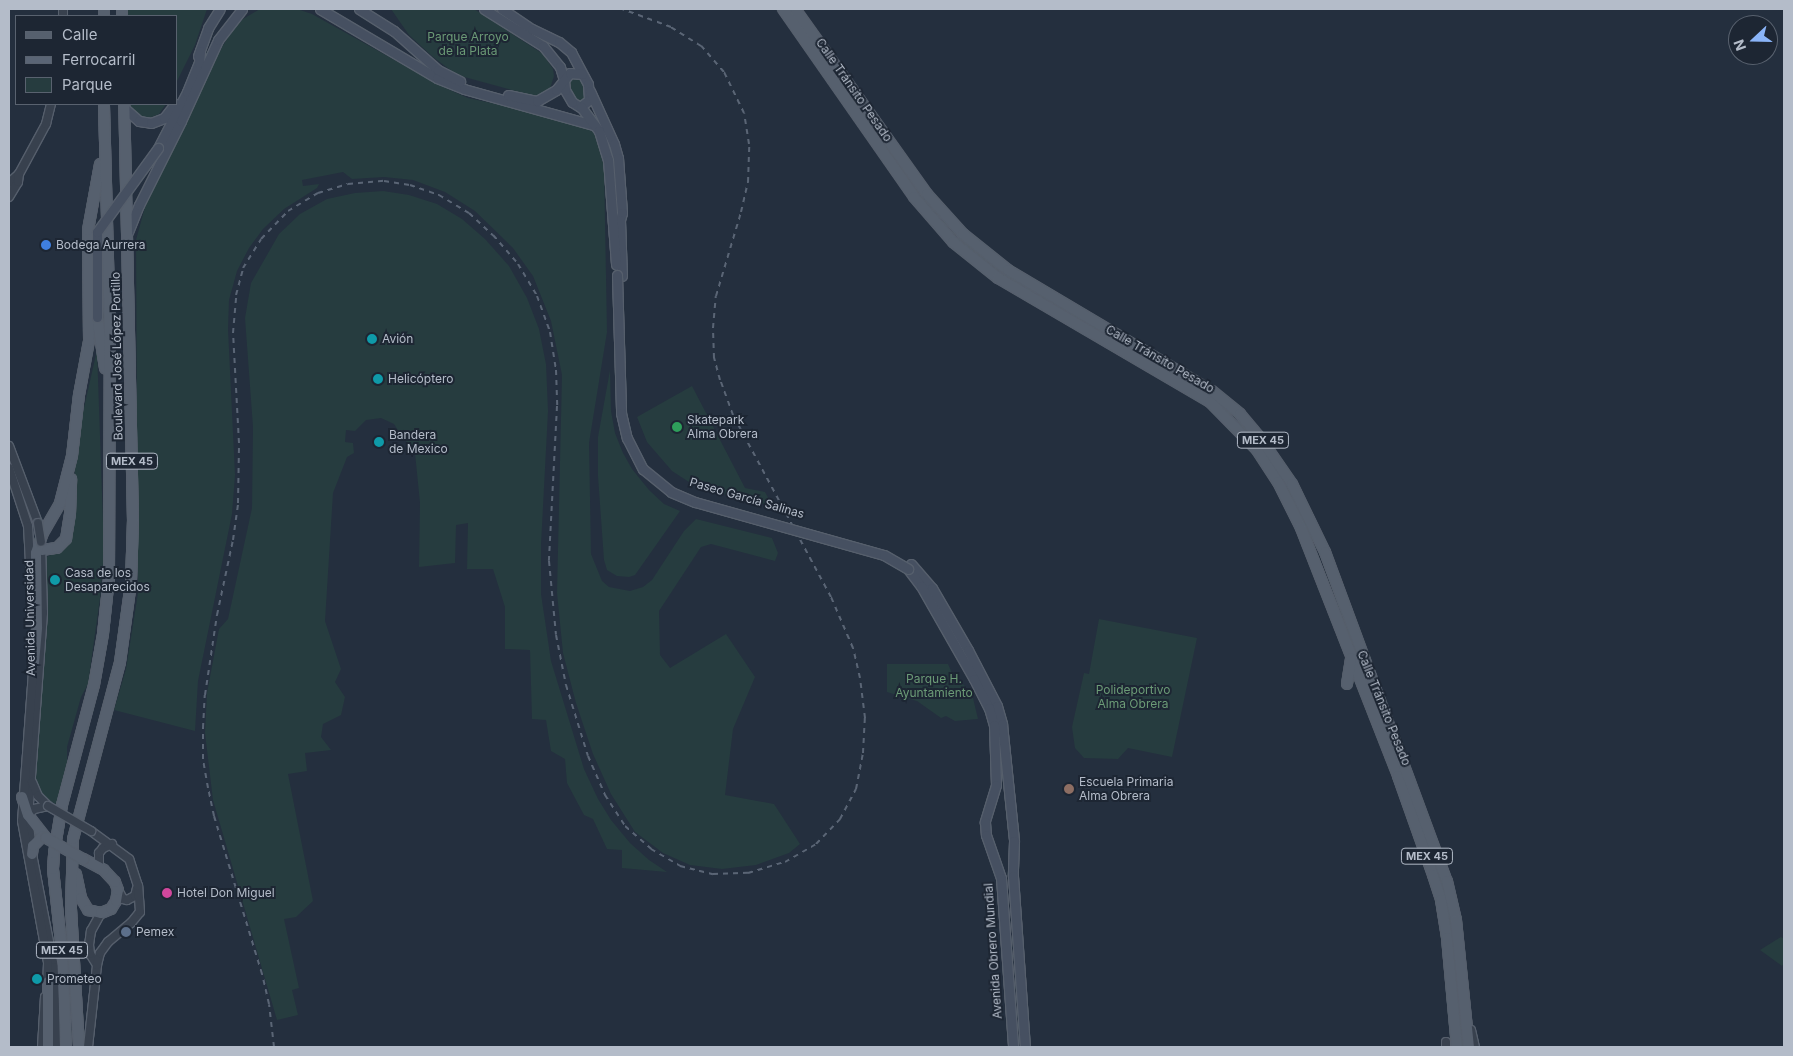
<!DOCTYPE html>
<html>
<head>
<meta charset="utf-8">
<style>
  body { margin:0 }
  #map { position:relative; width:1793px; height:1056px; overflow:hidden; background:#242f3e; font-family:Inter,sans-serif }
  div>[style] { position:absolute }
  .green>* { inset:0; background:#263c3f }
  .roads { filter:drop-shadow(1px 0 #565f6c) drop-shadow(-1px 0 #565f6c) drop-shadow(0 1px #565f6c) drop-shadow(0 -1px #565f6c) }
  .tertiary>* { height:8px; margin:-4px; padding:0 4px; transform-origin:4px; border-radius:4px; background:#38414e }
  .secondary>* { height:9px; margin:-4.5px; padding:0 4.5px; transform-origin:4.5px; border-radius:4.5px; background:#465061 }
  .primary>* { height:10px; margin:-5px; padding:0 5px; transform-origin:5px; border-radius:5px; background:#56606e }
  .rail>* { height:2px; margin-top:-1px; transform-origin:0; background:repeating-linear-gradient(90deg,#5a6575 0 5px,transparent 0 10px) }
  .bridges { filter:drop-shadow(1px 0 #565f6c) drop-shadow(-1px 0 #565f6c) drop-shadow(0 1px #565f6c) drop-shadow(0 -1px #565f6c) }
  .tertiary-bridge>* { height:8px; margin:-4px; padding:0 4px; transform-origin:4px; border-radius:4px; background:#38414e }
  .secondary-bridge>* { height:9px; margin:-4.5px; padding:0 4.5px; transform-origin:4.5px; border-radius:4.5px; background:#465061 }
  .primary-bridge>* { height:10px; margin:-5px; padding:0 5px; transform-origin:5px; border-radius:5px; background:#56606e }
  .dots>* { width:14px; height:14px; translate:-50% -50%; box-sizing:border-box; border:2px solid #1d2633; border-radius:50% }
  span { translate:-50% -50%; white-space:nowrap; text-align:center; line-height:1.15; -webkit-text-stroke:4px #1d2633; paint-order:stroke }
  .shield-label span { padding:1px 4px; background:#1d2633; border:1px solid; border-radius:4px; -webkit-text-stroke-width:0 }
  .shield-label { font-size:11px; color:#b4bcc9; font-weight:700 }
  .park-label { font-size:12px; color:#6b9a76 }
  .street-label { font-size:12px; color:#b4bcc9 }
  .poi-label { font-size:12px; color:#b4bcc9 }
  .left { translate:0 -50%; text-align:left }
  .frame { position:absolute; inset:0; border:10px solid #b4bcc9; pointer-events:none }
  .legend { position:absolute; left:15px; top:15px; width:162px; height:90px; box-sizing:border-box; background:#1d2633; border:1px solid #59626f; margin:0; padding:6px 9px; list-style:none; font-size:15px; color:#b4bcc9 }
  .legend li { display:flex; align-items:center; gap:10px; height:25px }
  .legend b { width:25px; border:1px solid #59626f }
  .north { position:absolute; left:1728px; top:15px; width:50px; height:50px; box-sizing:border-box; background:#1d2633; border:1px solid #59626f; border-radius:50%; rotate:249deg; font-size:14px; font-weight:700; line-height:20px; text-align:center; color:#b4bcc9 }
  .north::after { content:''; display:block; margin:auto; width:18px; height:22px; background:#8ab4f8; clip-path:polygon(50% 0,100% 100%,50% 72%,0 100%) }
</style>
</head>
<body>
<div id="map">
  <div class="green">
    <div style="clip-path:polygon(126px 9px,207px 9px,195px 45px,176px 83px,176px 16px,126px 16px)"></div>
    <div style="clip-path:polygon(260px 9px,297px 9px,312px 14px,441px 86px,468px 98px,579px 122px,595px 132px,604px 166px,607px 332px,589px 443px,591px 554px,602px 581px,609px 587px,630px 591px,643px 587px,652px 580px,684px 531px,696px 519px,772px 538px,778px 553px,775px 561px,711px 544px,701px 547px,659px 611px,660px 655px,670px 668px,726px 634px,755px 677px,733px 729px,725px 795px,774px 804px,800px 844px,789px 853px,756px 865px,722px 869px,690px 865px,663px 853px,635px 832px,611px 794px,593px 754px,576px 703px,563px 653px,557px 593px,562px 375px,551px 321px,533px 276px,513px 248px,475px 211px,445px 192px,413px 180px,384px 177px,352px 179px,343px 172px,302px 180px,303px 186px,319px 184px,317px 188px,284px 209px,263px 229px,249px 248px,237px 271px,229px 300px,228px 329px,235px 475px,232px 514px,198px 681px,195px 731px,114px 710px,126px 669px,138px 593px,136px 240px,145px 207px,221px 49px,233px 29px,243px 19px)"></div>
    <div style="clip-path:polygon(391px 9px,474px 9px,543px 54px,553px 69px,554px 76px,549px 92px,540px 97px,534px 96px,457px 75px,433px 57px,409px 35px)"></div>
    <div style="clip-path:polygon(580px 75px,586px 90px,586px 95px,582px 102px,574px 97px,567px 83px,570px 76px)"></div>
    <div style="clip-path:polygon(127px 104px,166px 104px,159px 114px,147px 119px,140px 118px)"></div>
    <div style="clip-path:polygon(383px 191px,409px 195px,437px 204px,462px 219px,485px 239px,509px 266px,527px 298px,539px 329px,546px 364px,548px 411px,541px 545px,541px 594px,551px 661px,584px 769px,598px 799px,611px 820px,630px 843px,649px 860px,667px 872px,622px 868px,622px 850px,607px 849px,593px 819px,584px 815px,567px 783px,565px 759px,551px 751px,546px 720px,532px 719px,530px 650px,505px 649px,505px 607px,493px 569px,467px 569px,468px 523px,456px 525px,455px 563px,419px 567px,420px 503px,415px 453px,407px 451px,406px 436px,402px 437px,394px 424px,381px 418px,366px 420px,355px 431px,346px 430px,345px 442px,353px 443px,354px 453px,347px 457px,333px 493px,325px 621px,341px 669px,335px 682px,345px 697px,341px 715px,323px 724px,321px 737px,331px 750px,305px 753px,307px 771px,288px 774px,313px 901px,296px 917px,284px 919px,299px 988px,292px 990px,298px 1015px,277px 1020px,213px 800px,205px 733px,207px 693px,219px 629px,228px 619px,252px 508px,253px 427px,245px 318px,251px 283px,279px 234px,300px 214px,327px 199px,355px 193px)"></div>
    <div style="clip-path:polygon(97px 350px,104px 551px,100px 598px,88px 684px,81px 697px,67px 747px,67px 762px,56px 804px,45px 798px,37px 788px,34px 779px,47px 631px,46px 557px,60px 551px,68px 545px,72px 535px,75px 467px,81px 421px)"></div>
    <div style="clip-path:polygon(610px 370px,611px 411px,615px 433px,623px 453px,632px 469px,649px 490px,664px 504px,680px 511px,635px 575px,629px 577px,617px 576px,607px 570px,604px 560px,598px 476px,598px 437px)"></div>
    <div style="clip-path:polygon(692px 386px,745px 488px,765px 492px,773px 507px,709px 490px,689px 482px,672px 471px,647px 442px,637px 417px)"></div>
    <div style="clip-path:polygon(1099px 619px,1197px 638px,1172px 757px,1128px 748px,1118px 759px,1084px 758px,1075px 748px,1072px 727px,1084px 673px,1089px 674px)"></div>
    <div style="clip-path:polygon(887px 664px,948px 664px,955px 680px,964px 685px,973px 698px,978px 719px,955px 721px,946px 716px,941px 718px,917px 701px,887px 692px)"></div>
    <div style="clip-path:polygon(1781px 937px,1784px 939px,1784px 963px,1782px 966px,1760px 950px)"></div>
  </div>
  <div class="roads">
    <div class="tertiary">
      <div style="left:63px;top:9px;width:7px;rotate:90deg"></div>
      <div style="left:9px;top:183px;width:13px;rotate:-42deg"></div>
      <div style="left:19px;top:174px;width:57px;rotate:-61.6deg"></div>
      <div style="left:46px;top:124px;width:21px;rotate:-76deg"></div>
      <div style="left:9px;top:197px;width:17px;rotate:-59deg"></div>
      <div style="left:18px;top:182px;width:8px;rotate:-83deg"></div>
      <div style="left:9px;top:446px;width:82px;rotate:69.4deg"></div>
      <div style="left:9px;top:468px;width:61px;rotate:71.9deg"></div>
      <div style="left:28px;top:526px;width:75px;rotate:86.9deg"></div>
      <div style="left:41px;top:545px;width:68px;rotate:88.3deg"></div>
      <div style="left:43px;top:613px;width:203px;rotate:94.2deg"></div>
      <div style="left:28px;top:815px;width:39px;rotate:84deg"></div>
      <div style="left:32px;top:854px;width:115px;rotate:79deg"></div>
      <div style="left:54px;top:967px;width:80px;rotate:88.6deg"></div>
      <div style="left:34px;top:658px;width:163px;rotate:94.2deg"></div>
      <div style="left:22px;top:821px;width:144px;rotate:79.6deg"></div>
      <div style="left:48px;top:963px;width:23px;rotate:92deg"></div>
      <div style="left:32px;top:782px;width:15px;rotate:67deg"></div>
      <div style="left:38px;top:796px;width:14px;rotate:45deg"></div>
      <div style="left:28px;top:815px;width:8px;rotate:-45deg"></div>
      <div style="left:34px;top:809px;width:14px;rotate:-12deg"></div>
      <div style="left:99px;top:867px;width:14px;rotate:-90deg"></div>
      <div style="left:99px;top:853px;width:6px;rotate:-51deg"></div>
      <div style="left:103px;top:848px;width:10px;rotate:-24deg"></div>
      <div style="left:118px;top:890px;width:10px;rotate:61deg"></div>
      <div style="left:123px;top:899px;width:4px;rotate:14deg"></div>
      <div style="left:127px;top:900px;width:9px;rotate:-27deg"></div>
      <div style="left:135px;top:896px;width:8px;rotate:-76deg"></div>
      <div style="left:97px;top:965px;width:13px;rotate:-122deg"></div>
      <div style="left:90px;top:954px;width:9px;rotate:-96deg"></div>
      <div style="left:89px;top:945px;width:14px;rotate:-82deg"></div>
      <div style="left:91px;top:931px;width:21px;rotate:-61deg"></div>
      <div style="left:1471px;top:1030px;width:17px;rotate:77deg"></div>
      <div style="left:42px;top:1047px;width:50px;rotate:-86.6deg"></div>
      <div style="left:88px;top:1047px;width:82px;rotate:-83.7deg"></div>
      <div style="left:97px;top:965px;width:12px;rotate:-76deg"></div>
      <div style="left:100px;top:953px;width:14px;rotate:-54deg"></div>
      <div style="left:108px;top:942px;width:30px;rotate:-40deg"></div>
      <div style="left:131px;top:923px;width:14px;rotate:-51deg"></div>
      <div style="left:140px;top:912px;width:26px;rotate:-94deg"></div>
      <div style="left:138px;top:886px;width:28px;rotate:-108deg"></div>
      <div style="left:129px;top:859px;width:47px;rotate:-143.6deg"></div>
      <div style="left:1446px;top:1047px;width:5px;rotate:-90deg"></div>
    </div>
    <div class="secondary">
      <div style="left:320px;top:9px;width:136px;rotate:30.5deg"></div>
      <div style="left:437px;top:78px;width:29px;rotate:22deg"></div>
      <div style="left:464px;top:89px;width:134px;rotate:15.6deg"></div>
      <div style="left:359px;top:9px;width:41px;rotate:32.2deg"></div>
      <div style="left:394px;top:31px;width:59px;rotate:41.6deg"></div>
      <div style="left:438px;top:70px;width:25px;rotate:27deg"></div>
      <div style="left:484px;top:9px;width:70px;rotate:32.1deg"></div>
      <div style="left:543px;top:46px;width:27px;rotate:51deg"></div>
      <div style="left:560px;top:67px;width:14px;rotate:73deg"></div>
      <div style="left:502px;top:9px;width:36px;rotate:34deg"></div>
      <div style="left:532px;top:29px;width:30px;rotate:26deg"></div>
      <div style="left:559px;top:42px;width:16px;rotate:40deg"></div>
      <div style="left:571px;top:52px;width:36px;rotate:62deg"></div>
      <div style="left:588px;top:84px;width:16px;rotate:86deg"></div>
      <div style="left:589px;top:100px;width:11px;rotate:142deg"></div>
      <div style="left:580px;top:107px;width:9px;rotate:-148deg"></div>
      <div style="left:572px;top:102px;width:14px;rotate:-120deg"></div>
      <div style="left:565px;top:90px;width:9px;rotate:-96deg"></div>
      <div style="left:198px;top:56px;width:30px;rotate:-70deg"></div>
      <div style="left:208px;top:28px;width:22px;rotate:-58deg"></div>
      <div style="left:590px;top:91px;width:58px;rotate:65.6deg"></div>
      <div style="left:614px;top:144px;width:15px;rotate:74deg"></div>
      <div style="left:618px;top:158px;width:55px;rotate:85.8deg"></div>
      <div style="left:622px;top:213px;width:7px;rotate:106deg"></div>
      <div style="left:620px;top:220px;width:56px;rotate:88deg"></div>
      <div style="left:508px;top:95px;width:30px;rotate:12deg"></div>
      <div style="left:537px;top:101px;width:22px;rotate:-30deg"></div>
      <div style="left:556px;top:90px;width:22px;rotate:-51deg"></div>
      <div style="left:570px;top:73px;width:12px;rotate:5deg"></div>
      <div style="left:581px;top:107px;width:30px;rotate:53deg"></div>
      <div style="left:599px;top:131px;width:30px;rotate:73deg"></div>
      <div style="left:608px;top:160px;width:105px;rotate:85.6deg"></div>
      <div style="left:124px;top:108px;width:20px;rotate:41deg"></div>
      <div style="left:139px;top:121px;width:12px;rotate:9deg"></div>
      <div style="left:151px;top:123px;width:14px;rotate:-21deg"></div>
      <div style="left:164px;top:118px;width:18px;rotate:-52deg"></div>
      <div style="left:158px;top:148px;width:63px;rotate:-62.6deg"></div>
      <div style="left:187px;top:92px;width:31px;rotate:-68deg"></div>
      <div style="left:199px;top:63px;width:12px;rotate:-85deg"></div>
      <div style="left:128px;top:232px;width:29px;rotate:-68deg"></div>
      <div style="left:139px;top:205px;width:94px;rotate:-63.4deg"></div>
      <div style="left:181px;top:121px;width:89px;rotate:-65.4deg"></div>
      <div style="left:218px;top:40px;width:39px;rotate:-52deg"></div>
      <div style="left:911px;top:564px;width:32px;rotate:49deg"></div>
      <div style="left:932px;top:588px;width:72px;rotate:59.9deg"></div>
      <div style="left:968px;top:650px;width:63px;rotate:62.6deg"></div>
      <div style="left:997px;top:706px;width:19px;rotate:74deg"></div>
      <div style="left:1002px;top:724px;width:118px;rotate:84.1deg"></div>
      <div style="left:1014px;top:841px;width:35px;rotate:92deg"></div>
      <div style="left:1013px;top:876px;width:171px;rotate:86deg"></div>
      <div style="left:908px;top:569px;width:21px;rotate:53deg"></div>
      <div style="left:921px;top:586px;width:107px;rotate:60.3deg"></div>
      <div style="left:974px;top:679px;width:33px;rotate:63deg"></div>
      <div style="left:989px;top:708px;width:18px;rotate:74deg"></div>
      <div style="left:994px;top:725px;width:60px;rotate:88.1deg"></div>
      <div style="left:996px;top:785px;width:39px;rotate:107deg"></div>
      <div style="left:985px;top:822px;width:13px;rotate:86deg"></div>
      <div style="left:986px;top:835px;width:46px;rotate:70.8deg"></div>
      <div style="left:1001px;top:878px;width:169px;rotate:85.9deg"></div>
    </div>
    <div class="primary">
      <div style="left:104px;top:9px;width:7px;rotate:90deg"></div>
      <div style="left:122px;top:9px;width:7px;rotate:90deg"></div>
      <div style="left:783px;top:9px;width:229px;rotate:55.1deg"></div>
      <div style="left:914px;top:197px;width:60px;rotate:49.1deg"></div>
      <div style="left:953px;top:242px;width:58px;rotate:38.7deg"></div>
      <div style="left:998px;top:278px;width:246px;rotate:30.3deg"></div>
      <div style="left:1210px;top:402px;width:67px;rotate:45.6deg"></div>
      <div style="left:1257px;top:450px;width:38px;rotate:57deg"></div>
      <div style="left:1278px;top:482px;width:51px;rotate:63.4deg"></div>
      <div style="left:1301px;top:528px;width:266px;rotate:68.6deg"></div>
      <div style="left:1398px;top:776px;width:105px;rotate:70.5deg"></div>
      <div style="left:1433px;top:875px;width:26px;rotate:72deg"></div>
      <div style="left:1441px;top:900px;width:38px;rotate:81deg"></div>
      <div style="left:1447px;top:938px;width:109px;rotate:84.8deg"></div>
      <div style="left:795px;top:9px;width:227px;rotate:54.5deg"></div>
      <div style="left:927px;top:194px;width:54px;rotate:48deg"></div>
      <div style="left:963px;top:234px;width:58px;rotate:38.7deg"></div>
      <div style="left:1008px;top:270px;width:237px;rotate:30.7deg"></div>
      <div style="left:1212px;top:391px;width:36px;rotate:39deg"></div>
      <div style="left:1240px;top:414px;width:33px;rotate:50deg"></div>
      <div style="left:1261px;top:439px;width:55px;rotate:55.4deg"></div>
      <div style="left:1292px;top:484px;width:76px;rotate:64.1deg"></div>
      <div style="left:1325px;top:552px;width:351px;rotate:69.7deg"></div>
      <div style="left:1447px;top:881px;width:40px;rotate:77deg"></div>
      <div style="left:1456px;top:920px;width:128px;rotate:84.2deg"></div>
      <div style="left:97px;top:317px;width:52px;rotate:81.1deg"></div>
      <div style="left:42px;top:550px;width:15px;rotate:-8deg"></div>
      <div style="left:57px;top:548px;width:13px;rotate:-45deg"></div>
      <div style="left:66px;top:539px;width:25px;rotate:-81deg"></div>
      <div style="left:70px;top:514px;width:35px;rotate:-88deg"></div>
      <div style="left:34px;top:663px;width:36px;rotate:-85deg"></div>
      <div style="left:37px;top:627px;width:74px;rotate:-90.8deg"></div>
      <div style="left:36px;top:553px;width:21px;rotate:-71deg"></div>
      <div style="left:43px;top:533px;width:34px;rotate:-60deg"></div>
      <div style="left:60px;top:503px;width:49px;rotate:-75.7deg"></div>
      <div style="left:72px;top:456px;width:61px;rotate:-83.5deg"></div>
      <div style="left:79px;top:395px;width:55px;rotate:-79.5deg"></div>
      <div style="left:89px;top:341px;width:111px;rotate:-90.5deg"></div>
      <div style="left:88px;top:230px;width:67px;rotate:-79.7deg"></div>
      <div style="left:1347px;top:684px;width:26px;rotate:-81deg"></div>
      <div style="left:22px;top:797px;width:19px;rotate:72deg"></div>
      <div style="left:28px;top:815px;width:29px;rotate:52deg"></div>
      <div style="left:32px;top:854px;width:8px;rotate:-83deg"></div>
      <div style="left:33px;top:846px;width:14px;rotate:-45deg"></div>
      <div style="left:76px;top:874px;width:25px;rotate:78deg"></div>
      <div style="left:81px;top:898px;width:14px;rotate:60deg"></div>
      <div style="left:88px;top:910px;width:13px;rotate:13deg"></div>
      <div style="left:101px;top:913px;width:11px;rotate:-22deg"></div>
      <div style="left:111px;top:909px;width:9px;rotate:-58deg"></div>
      <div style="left:116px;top:901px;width:11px;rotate:-80deg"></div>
      <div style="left:118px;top:890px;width:9px;rotate:-111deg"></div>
      <div style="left:115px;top:882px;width:16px;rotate:-133deg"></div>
      <div style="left:104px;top:870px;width:24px;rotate:-152deg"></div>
      <div style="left:48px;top:982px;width:65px;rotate:90deg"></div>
      <div style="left:66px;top:1047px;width:95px;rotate:-92.4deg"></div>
      <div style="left:62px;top:952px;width:83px;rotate:-96.2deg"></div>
      <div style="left:53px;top:869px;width:16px;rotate:-86deg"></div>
      <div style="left:54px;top:853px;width:49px;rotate:-80.5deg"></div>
      <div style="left:62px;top:805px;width:124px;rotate:-75.1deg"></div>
      <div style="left:94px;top:685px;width:52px;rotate:-80deg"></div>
      <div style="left:103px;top:634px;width:56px;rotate:-83.9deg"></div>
      <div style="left:109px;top:578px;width:244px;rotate:-89.8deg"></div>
      <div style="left:110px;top:334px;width:230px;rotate:-91.5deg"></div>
      <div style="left:79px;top:1047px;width:140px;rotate:-93.3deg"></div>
      <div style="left:71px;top:907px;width:68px;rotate:-88.3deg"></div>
      <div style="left:73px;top:839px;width:183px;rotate:-75.1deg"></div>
      <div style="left:120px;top:662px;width:80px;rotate:-82.1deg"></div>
      <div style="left:131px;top:583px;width:62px;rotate:-88.2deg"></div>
      <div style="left:133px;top:521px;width:417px;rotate:-91.2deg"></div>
    </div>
  </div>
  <div class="rail">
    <div style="left:274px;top:1047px;width:43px;rotate:-96.6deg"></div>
    <div style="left:269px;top:1004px;width:31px;rotate:-103deg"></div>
    <div style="left:262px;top:974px;width:165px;rotate:-106.9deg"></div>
    <div style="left:214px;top:816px;width:29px;rotate:-102deg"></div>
    <div style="left:208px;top:788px;width:29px;rotate:-100deg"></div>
    <div style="left:203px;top:759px;width:31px;rotate:-90deg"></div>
    <div style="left:203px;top:728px;width:33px;rotate:-87deg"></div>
    <div style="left:205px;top:695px;width:81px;rotate:-81.5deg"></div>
    <div style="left:217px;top:615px;width:77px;rotate:-78deg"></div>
    <div style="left:233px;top:540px;width:37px;rotate:-82deg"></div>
    <div style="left:238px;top:503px;width:60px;rotate:-89deg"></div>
    <div style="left:239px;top:443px;width:110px;rotate:-93.1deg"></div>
    <div style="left:233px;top:333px;width:38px;rotate:-85deg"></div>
    <div style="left:236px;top:295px;width:28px;rotate:-75deg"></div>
    <div style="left:243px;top:268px;width:34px;rotate:-58deg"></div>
    <div style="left:261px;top:239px;width:39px;rotate:-46deg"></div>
    <div style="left:288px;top:211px;width:35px;rotate:-31deg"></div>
    <div style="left:318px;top:193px;width:31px;rotate:-17deg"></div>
    <div style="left:348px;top:184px;width:36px;rotate:-5deg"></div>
    <div style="left:384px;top:181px;width:26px;rotate:9deg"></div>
    <div style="left:410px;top:185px;width:31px;rotate:19deg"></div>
    <div style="left:439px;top:195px;width:35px;rotate:31deg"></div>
    <div style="left:469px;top:213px;width:33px;rotate:43deg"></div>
    <div style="left:493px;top:235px;width:38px;rotate:49deg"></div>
    <div style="left:518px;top:264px;width:37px;rotate:59deg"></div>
    <div style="left:537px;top:296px;width:38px;rotate:70deg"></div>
    <div style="left:550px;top:332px;width:38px;rotate:81deg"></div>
    <div style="left:556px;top:370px;width:36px;rotate:88deg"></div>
    <div style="left:557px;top:406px;width:155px;rotate:93deg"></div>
    <div style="left:549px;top:561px;width:74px;rotate:84.6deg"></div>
    <div style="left:556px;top:635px;width:51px;rotate:78.7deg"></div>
    <div style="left:566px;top:685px;width:74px;rotate:72.8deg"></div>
    <div style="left:588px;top:756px;width:43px;rotate:66.4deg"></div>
    <div style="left:605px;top:795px;width:37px;rotate:57deg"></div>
    <div style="left:625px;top:826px;width:35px;rotate:41deg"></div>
    <div style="left:651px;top:849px;width:34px;rotate:30deg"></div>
    <div style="left:680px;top:866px;width:34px;rotate:14deg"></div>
    <div style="left:713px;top:874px;width:35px;rotate:-2deg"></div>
    <div style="left:748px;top:873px;width:39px;rotate:-17deg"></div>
    <div style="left:785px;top:862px;width:36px;rotate:-30deg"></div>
    <div style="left:816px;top:844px;width:35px;rotate:-46deg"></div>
    <div style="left:840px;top:819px;width:34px;rotate:-62deg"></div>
    <div style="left:856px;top:789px;width:37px;rotate:-79deg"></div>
    <div style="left:863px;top:753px;width:35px;rotate:-87deg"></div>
    <div style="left:865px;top:718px;width:40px;rotate:-97.1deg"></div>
    <div style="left:860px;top:678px;width:31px;rotate:-103deg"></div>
    <div style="left:853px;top:648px;width:56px;rotate:-113.3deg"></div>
    <div style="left:831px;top:597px;width:207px;rotate:-118.3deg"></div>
    <div style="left:733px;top:415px;width:37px;rotate:-110deg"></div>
    <div style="left:720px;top:380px;width:23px;rotate:-105deg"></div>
    <div style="left:714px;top:358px;width:30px;rotate:-92deg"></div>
    <div style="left:713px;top:328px;width:32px;rotate:-85deg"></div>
    <div style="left:716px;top:296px;width:88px;rotate:-73.4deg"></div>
    <div style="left:741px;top:212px;width:31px;rotate:-77deg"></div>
    <div style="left:748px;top:182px;width:38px;rotate:-88deg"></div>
    <div style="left:749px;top:144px;width:31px;rotate:-99deg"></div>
    <div style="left:744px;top:113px;width:46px;rotate:-116deg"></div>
    <div style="left:724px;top:72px;width:35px;rotate:-131deg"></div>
    <div style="left:701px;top:46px;width:36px;rotate:-148deg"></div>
    <div style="left:671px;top:27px;width:52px;rotate:-159.8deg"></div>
  </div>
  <div class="bridges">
    <div class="tertiary-bridge">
      <div style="left:38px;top:523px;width:19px;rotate:81deg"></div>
      <div style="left:48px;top:806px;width:50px;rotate:30.2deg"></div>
    </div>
    <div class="secondary-bridge">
      <div style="left:617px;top:275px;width:138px;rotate:88.3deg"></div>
      <div style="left:621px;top:413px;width:26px;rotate:77deg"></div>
      <div style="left:627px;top:438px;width:35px;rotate:63deg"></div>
      <div style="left:643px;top:469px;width:36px;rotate:39deg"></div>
      <div style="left:671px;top:492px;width:26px;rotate:23deg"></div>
      <div style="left:695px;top:502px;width:196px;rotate:15.7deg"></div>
      <div style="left:884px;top:555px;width:28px;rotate:30deg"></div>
      <div style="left:97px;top:317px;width:85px;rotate:-90deg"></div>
      <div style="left:97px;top:232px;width:104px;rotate:-54deg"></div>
    </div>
    <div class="primary-bridge">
      <div style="left:46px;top:838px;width:43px;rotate:29.6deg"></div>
    </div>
  </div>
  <div class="dots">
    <div style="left:46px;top:245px;background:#3f7fe0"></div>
    <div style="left:372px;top:339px;background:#0f9aa8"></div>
    <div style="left:378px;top:379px;background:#0f9aa8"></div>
    <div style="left:677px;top:427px;background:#2e9e5b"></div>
    <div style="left:379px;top:442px;background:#0f9aa8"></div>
    <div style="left:55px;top:580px;background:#0f9aa8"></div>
    <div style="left:1069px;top:789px;background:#8d6e63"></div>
    <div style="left:167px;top:893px;background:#d1479c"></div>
    <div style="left:126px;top:932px;background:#5c6f8a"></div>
    <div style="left:37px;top:979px;background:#0f9aa8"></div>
  </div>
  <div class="shield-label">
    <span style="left:1263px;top:440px">MEX 45</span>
    <span style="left:132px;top:461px">MEX 45</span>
    <span style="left:1427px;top:856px">MEX 45</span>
    <span style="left:62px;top:950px">MEX 45</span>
  </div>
  <div class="park-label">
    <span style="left:468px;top:44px">Parque Arroyo<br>de la Plata</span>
    <span style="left:934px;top:686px">Parque H.<br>Ayuntamiento</span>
    <span style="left:1133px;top:697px">Polideportivo<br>Alma Obrera</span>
  </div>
  <div class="street-label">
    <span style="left:854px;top:90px;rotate:55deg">Calle Tránsito Pesado</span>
    <span style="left:117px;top:356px;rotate:-91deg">Boulevard José López Portillo</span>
    <span style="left:1160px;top:359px;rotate:30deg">Calle Tránsito Pesado</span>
    <span style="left:747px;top:498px;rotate:16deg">Paseo García Salinas</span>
    <span style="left:30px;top:618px;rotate:-91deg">Avenida Universidad</span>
    <span style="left:1384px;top:708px;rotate:68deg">Calle Tránsito Pesado</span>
    <span style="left:993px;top:951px;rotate:-94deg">Avenida Obrero Mundial</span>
  </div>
  <div class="poi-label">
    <span class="left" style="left:56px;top:245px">Bodega Aurrera</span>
    <span class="left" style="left:382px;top:339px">Avión</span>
    <span class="left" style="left:388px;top:379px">Helicóptero</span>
    <span class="left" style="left:687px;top:427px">Skatepark<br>Alma Obrera</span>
    <span class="left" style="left:389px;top:442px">Bandera<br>de Mexico</span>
    <span class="left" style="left:65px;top:580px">Casa de los<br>Desaparecidos</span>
    <span class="left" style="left:1079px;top:789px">Escuela Primaria<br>Alma Obrera</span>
    <span class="left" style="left:177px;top:893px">Hotel Don Miguel</span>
    <span class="left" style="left:136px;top:932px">Pemex</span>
    <span class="left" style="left:47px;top:979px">Prometeo</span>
  </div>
  <div class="frame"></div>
  <ul class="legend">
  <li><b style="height:6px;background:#56606e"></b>Calle</li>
  <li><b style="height:6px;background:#5a6575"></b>Ferrocarril</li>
  <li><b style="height:14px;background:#263c3f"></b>Parque</li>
  </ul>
  <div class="north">N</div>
</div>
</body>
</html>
